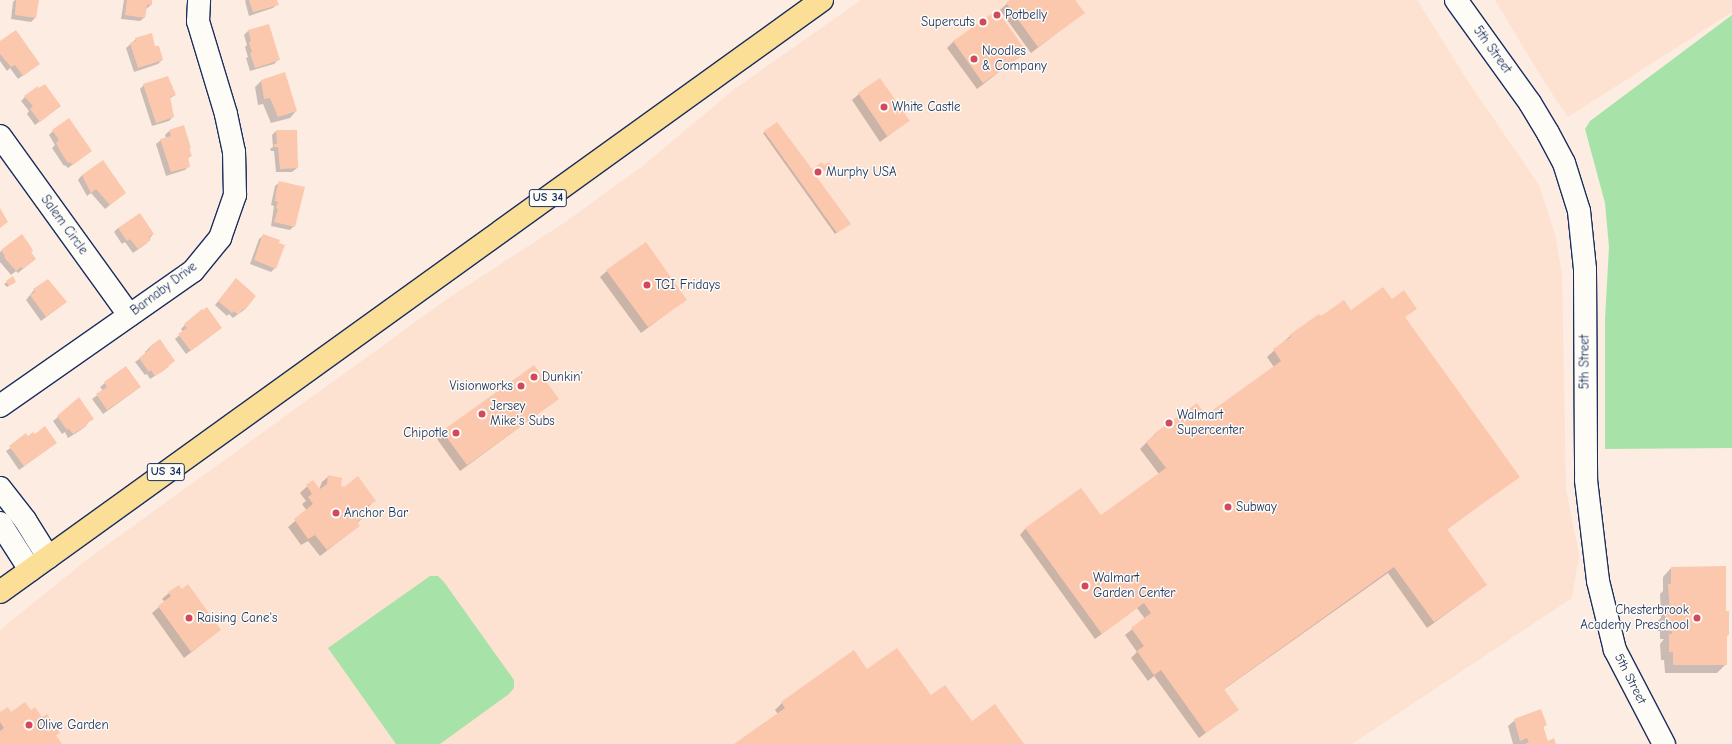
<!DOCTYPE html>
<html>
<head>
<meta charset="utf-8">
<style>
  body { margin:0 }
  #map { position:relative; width:1732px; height:744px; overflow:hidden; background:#fdece1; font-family:"Comic Neue",sans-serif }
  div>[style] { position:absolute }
  .built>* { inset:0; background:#fde1d1 }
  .green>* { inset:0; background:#a7e3a9 }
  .shadow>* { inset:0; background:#0003 }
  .building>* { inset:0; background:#fcc8ad }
  .roads { filter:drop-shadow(1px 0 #1b2f5e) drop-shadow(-1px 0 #1b2f5e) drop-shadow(0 1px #1b2f5e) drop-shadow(0 -1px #1b2f5e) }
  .minor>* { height:22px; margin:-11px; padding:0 11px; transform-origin:11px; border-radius:11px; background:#fdfcf7 }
  .major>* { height:22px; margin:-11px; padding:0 11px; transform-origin:11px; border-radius:11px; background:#fbdf96 }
  .dots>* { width:11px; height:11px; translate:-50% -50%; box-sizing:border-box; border:2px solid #fdfcf7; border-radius:50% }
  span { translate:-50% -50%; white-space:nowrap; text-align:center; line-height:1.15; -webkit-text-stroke:3px #fdfcf7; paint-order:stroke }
  .shield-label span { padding:1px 3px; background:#fdfcf7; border:1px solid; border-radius:3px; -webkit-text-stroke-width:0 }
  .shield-label { font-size:12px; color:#1b2f5e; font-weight:700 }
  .poi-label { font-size:13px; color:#1b2f5e }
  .left { translate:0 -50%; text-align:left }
  .right { translate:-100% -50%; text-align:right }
  .street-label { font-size:13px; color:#1b2f5e }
</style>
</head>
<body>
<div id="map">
  <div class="built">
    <div style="clip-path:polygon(861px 0,1417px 0,1467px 80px,1539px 185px,1555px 234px,1562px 274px,1566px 490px,1579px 555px,1572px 598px,1352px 744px,0 744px,0 630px,89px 558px,450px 297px,564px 223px,644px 165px,732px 91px)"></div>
    <div style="clip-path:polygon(1495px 0,1732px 0,1732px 12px,1568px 117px,1543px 80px)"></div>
  </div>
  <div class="green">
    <div style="clip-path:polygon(1732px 15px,1732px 448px,1605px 449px,1605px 319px,1609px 247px,1605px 203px,1585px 129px,1590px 121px)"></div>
    <div style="clip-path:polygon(430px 576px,438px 576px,444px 582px,514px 680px,514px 688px,509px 694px,440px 744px,396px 744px,328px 648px)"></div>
  </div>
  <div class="shadow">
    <div style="clip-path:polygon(15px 0,38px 0,35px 18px,31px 22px,11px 19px,13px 2px)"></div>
    <div style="clip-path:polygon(124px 0,152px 0,151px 5px,146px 9px,145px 17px,140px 21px,121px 19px)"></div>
    <div style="clip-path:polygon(246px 0,276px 0,278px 4px,273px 8px,249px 16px,245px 1px)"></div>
    <div style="clip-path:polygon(1011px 0,1074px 0,1083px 13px,1031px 53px,1000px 10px)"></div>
    <div style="clip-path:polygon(268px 25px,278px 60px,274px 64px,250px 71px,246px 58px,248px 57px,245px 47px,247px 45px,244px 35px,248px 31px)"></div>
    <div style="clip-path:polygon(136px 39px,154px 47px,162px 60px,158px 64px,134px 72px,126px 48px)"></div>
    <div style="clip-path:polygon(954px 41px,1022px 54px,977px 89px,947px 48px)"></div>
    <div style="clip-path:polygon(0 42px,39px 64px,18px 79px,10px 68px,7px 71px,0 61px)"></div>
    <div style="clip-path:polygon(262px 80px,296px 111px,290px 118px,271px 123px,263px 104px,258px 105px,255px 87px)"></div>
    <div style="clip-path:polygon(144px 85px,175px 95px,169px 99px,173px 117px,169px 121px,152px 126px,140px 89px)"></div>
    <div style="clip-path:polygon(859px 94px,908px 121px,880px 142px,852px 100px)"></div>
    <div style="clip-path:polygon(25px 97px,60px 106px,35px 125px,27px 114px,29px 111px,21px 101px)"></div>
    <div style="clip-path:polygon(53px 131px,91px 151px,68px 168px,65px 165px,64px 166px,52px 148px,55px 145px,49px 135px)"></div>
    <div style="clip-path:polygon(169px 131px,190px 148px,189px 149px,191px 156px,187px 159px,189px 166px,185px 170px,166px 176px,156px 144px,161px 140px,166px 138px,165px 135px)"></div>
    <div style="clip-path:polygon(276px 131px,297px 168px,292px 172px,276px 172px,274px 151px,271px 151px,270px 149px,273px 147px,272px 135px)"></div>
    <div style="clip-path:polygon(765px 132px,816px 176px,847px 225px,835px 234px,763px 133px)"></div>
    <div style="clip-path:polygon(82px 175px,125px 193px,105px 209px,91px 193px,87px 196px,78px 180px)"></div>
    <div style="clip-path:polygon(280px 182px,294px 226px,290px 230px,271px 226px,274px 206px,271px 205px,275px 186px)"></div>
    <div style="clip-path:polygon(118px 228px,153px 234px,146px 244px,133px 253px,125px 242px,122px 244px,114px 232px)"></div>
    <div style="clip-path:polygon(264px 235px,278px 243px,275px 268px,271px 272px,250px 264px,259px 239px)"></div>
    <div style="clip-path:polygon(21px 236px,35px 259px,18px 273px,16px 271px,11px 275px,0 262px,0 252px)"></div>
    <div style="clip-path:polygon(607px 271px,686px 299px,641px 333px,600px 277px)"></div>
    <div style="clip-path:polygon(13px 278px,13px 283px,7px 287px,4px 284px)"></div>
    <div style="clip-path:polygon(48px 280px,61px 306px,41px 321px,26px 300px,34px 290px)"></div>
    <div style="clip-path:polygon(236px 280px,254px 296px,244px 310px,233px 318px,229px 314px,227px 316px,215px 305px)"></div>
    <div style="clip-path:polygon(1350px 311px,1404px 318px,1518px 477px,1446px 530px,1486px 585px,1427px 628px,1388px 573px,1223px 690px,1237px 710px,1199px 738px,1154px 676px,1148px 681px,1131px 658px,1137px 652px,1125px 635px,1145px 619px,1137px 608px,1095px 639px,1020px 535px,1026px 528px,1100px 517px,1159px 474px,1140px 449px,1156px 433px,1205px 416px,1274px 367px,1267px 357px,1290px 336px,1321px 317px)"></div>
    <div style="clip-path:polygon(185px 325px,216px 332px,186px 354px,175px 339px,183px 332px,181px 329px)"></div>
    <div style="clip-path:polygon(160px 341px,174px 360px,163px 371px,150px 379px,147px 374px,145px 375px,135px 362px,146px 354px,145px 352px,149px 348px)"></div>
    <div style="clip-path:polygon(122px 369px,135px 391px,103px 414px,92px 399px,103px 391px,100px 387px)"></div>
    <div style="clip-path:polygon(558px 399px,460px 471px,437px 439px,443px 432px)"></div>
    <div style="clip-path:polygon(58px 417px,88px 423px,81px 430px,68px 438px,65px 432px,62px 434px,53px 421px)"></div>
    <div style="clip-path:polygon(34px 435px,56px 443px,19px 470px,6px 451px,27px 437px)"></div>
    <div style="clip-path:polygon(329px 476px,340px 487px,374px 501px,367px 508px,370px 512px,357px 523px,359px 526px,320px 556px,308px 541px,301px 545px,288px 527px,307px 511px,302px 504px,306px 501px,300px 493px,313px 481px,319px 490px,322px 482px)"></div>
    <div style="clip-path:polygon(1671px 568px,1725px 612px,1728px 635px,1726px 637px,1726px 664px,1717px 673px,1665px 673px,1664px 660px,1661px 660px,1660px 644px,1664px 639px,1660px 639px,1660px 631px,1657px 631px,1656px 622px,1661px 618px,1660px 594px,1663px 591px,1663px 577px)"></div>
    <div style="clip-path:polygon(169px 593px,220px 630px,184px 658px,152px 613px,165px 602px,162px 599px)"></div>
    <div style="clip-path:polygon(853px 652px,867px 670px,931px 696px,971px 723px,1023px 744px,736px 744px,778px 714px,775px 710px,782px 703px)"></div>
    <div style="clip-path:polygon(30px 712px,59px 732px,55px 736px,61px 744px,0 744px,0 713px)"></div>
    <div style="clip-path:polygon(1515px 720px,1546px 725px,1543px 727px,1547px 742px,1555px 744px,1513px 744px,1508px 726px)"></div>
  </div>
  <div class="building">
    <div style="clip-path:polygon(16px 0,39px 0,36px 18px,15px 15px)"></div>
    <div style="clip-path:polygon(127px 0,152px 0,152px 5px,147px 5px,145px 18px,125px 15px)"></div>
    <div style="clip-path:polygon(249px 0,277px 0,279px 5px,253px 12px)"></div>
    <div style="clip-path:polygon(1010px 0,1075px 0,1085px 13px,1038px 47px,1006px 3px)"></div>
    <div style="clip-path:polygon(997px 10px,1024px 48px,1023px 55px,983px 83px,953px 41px)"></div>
    <div style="clip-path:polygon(269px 24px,280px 60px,255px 68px,250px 53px,252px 52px,249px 42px,251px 41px,248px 30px)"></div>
    <div style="clip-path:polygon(16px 30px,40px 64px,23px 76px,15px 65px,11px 67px,0 54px,0 41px)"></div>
    <div style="clip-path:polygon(152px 33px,155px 46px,159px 46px,163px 60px,138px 68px,130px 43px,136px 41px,135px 38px)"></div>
    <div style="clip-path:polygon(285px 72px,297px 111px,278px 117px,270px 98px,264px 99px,261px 80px)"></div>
    <div style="clip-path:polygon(168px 76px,176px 95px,170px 97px,174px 117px,156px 123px,143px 84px)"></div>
    <div style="clip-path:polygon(880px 78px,910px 121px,887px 136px,858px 93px)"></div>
    <div style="clip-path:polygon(45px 84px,61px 106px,40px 122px,30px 109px,33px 106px,24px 96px,38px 86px,39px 88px)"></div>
    <div style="clip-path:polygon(69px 118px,92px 151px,73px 165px,70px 162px,68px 163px,62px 154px,56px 143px,59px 140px,52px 130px)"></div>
    <div style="clip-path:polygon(777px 122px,812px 169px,822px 162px,824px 165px,829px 162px,832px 166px,816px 176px,851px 224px,837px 233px,764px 131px)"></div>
    <div style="clip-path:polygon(184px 125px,191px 148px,189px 148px,192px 156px,188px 157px,190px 167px,171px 172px,160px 139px,171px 136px,169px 130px)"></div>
    <div style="clip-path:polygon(276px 130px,297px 130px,298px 168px,280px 169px,278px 147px,274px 147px,274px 144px,277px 144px)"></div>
    <div style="clip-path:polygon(103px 160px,126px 193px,110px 205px,96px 189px,91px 193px,82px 175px)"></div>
    <div style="clip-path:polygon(279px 181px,305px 187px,295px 227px,274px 222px,278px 209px,276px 208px,278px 202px,275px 201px,276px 192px)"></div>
    <div style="clip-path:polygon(0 208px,8px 222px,0 228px)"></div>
    <div style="clip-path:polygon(140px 213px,154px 234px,149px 237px,151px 240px,138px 249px,130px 239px,127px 241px,118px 228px)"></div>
    <div style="clip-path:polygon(22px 234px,31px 247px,33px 251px,31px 252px,36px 259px,23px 269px,21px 267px,16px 271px,4px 257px,5px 256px,1px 250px)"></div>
    <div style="clip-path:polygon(263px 234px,280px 240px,279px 243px,285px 245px,276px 269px,254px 260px)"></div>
    <div style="clip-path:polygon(646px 242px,687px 300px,648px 327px,606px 270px)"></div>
    <div style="clip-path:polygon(13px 276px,16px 282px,9px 286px,6px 281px)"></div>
    <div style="clip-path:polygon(236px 278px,256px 296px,245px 310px,243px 309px,238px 315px,234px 311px,232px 313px,218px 301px)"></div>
    <div style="clip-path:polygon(48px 279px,67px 302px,46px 317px,30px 295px,35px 292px,33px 289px)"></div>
    <div style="clip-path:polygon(1383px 287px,1392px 299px,1404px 290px,1417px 309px,1405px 317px,1520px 477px,1447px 529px,1487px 585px,1434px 622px,1394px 567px,1224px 689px,1239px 710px,1206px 733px,1161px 670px,1154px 675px,1137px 651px,1144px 646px,1131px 628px,1151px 613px,1144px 603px,1102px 634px,1025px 528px,1081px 488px,1101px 515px,1166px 468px,1146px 442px,1156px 434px,1155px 433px,1197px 403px,1206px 415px,1281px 361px,1273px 349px,1291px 337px,1289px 335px,1319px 314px,1321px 316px,1344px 300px,1351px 310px)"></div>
    <div style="clip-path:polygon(207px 307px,222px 328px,191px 351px,178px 334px,187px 328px,184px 324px,202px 309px,203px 310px)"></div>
    <div style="clip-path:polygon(160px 339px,175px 361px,168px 366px,169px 367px,155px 376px,151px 370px,149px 372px,139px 358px,150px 349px,149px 347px)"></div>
    <div style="clip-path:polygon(534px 365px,559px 399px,467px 465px,442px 431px)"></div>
    <div style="clip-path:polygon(126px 366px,141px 387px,107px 410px,96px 394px,107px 387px,104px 382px)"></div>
    <div style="clip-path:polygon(79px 397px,94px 419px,86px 424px,87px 426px,73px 434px,69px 429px,67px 430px,57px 416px)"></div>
    <div style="clip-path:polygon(45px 426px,57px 443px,24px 466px,9px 446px,26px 433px,28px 436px,33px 432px,35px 434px)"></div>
    <div style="clip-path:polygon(328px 475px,342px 478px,341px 486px,344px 487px,358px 476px,376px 501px,367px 506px,371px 512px,357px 522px,360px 526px,327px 550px,315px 535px,308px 539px,294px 519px,313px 504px,308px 497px,312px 494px,306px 485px,313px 480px,320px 489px,327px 484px)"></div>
    <div style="clip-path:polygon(1726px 566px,1726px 611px,1729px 611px,1729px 635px,1727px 635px,1727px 665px,1673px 665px,1673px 652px,1669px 652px,1669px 634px,1672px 634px,1672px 631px,1668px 631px,1668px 623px,1665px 623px,1665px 613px,1670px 613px,1668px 584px,1671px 584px,1671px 567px)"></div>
    <div style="clip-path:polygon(188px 584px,221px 630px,191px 652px,158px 606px,171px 596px,168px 592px,179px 585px,182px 589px)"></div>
    <div style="clip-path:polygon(897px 648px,931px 695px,945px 685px,972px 721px,995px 704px,1024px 744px,734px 744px,785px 708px,781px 702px,854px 650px,867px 669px)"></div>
    <div style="clip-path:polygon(25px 702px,31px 710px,35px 707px,42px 717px,47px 714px,60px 733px,56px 735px,62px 744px,0 744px,0 731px,4px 728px,0 722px,0 712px,8px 707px,11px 712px)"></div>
    <div style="clip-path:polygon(1541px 709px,1547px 725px,1543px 726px,1548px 741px,1554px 738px,1556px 744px,1525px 744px,1529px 742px,1527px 738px,1520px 741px,1514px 719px)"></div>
  </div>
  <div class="roads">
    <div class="minor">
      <div style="left:1456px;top:0;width:127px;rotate:54.3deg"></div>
      <div style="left:1530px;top:103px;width:35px;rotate:59deg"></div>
      <div style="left:1548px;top:133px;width:34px;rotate:62deg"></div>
      <div style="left:1564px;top:163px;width:50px;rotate:72.6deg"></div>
      <div style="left:1579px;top:211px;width:58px;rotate:84.1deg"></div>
      <div style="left:1585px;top:269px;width:211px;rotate:89.7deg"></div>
      <div style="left:1586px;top:480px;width:102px;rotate:83.2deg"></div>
      <div style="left:1598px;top:581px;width:71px;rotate:76.2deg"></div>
      <div style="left:1615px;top:650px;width:106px;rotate:62.5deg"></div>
      <div style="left:0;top:136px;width:221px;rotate:54.2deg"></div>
      <div style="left:0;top:406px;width:236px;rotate:-35deg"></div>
      <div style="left:193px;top:271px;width:43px;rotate:-50.7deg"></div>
      <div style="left:220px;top:238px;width:46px;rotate:-70.8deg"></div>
      <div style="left:235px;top:195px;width:43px;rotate:-91.3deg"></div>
      <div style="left:234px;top:152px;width:39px;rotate:-102deg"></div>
      <div style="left:226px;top:114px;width:97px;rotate:-106.8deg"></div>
      <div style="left:198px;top:21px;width:21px;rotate:-87deg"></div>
      <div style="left:0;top:488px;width:41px;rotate:52deg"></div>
      <div style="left:25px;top:520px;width:44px;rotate:58.1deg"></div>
      <div style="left:0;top:523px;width:56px;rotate:57.4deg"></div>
    </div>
    <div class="major">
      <div style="left:0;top:592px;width:1013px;rotate:-35.76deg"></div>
    </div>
  </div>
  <div class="dots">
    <div style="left:997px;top:15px;background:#d1495b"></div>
    <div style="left:983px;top:22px;background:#d1495b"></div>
    <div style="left:974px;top:59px;background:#d1495b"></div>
    <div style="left:884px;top:107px;background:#d1495b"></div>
    <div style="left:818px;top:172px;background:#d1495b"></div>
    <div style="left:647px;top:285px;background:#d1495b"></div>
    <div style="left:534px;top:377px;background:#d1495b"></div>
    <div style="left:521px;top:386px;background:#d1495b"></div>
    <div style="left:482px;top:414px;background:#d1495b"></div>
    <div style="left:1169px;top:423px;background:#d1495b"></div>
    <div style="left:456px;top:433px;background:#d1495b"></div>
    <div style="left:1228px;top:507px;background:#d1495b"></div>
    <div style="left:336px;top:513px;background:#d1495b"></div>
    <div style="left:1085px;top:586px;background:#d1495b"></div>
    <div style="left:189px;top:618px;background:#d1495b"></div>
    <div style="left:1697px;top:618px;background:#d1495b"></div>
    <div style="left:29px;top:725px;background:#d1495b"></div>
  </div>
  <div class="shield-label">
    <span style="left:548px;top:198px">US 34</span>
    <span style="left:166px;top:472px">US 34</span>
  </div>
  <div class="poi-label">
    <span class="left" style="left:1005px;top:15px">Potbelly</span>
    <span class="right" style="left:975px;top:22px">Supercuts</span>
    <span class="left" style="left:982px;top:59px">Noodles<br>&amp; Company</span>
    <span class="left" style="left:892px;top:107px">White Castle</span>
    <span class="left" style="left:826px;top:172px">Murphy USA</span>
    <span class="left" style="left:655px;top:285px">TGI Fridays</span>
    <span class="left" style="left:542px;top:377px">Dunkin'</span>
    <span class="right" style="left:513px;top:386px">Visionworks</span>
    <span class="left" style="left:490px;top:414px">Jersey<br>Mike's Subs</span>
    <span class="left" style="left:1177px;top:423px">Walmart<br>Supercenter</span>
    <span class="right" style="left:448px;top:433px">Chipotle</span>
    <span class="left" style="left:1236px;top:507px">Subway</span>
    <span class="left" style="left:344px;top:513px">Anchor Bar</span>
    <span class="left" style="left:1093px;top:586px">Walmart<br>Garden Center</span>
    <span class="right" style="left:1689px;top:618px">Chesterbrook<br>Academy Preschool</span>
    <span class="left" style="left:197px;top:618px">Raising Cane's</span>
    <span class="left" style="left:37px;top:725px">Olive Garden</span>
  </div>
  <div class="street-label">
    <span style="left:1492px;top:50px;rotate:54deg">5th Street</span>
    <span style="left:64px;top:225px;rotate:54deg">Salem Circle</span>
    <span style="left:164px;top:289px;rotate:-37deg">Barnaby Drive</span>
    <span style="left:1585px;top:362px;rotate:-90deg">5th Street</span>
    <span style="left:1630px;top:679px;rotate:63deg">5th Street</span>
  </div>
</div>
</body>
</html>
